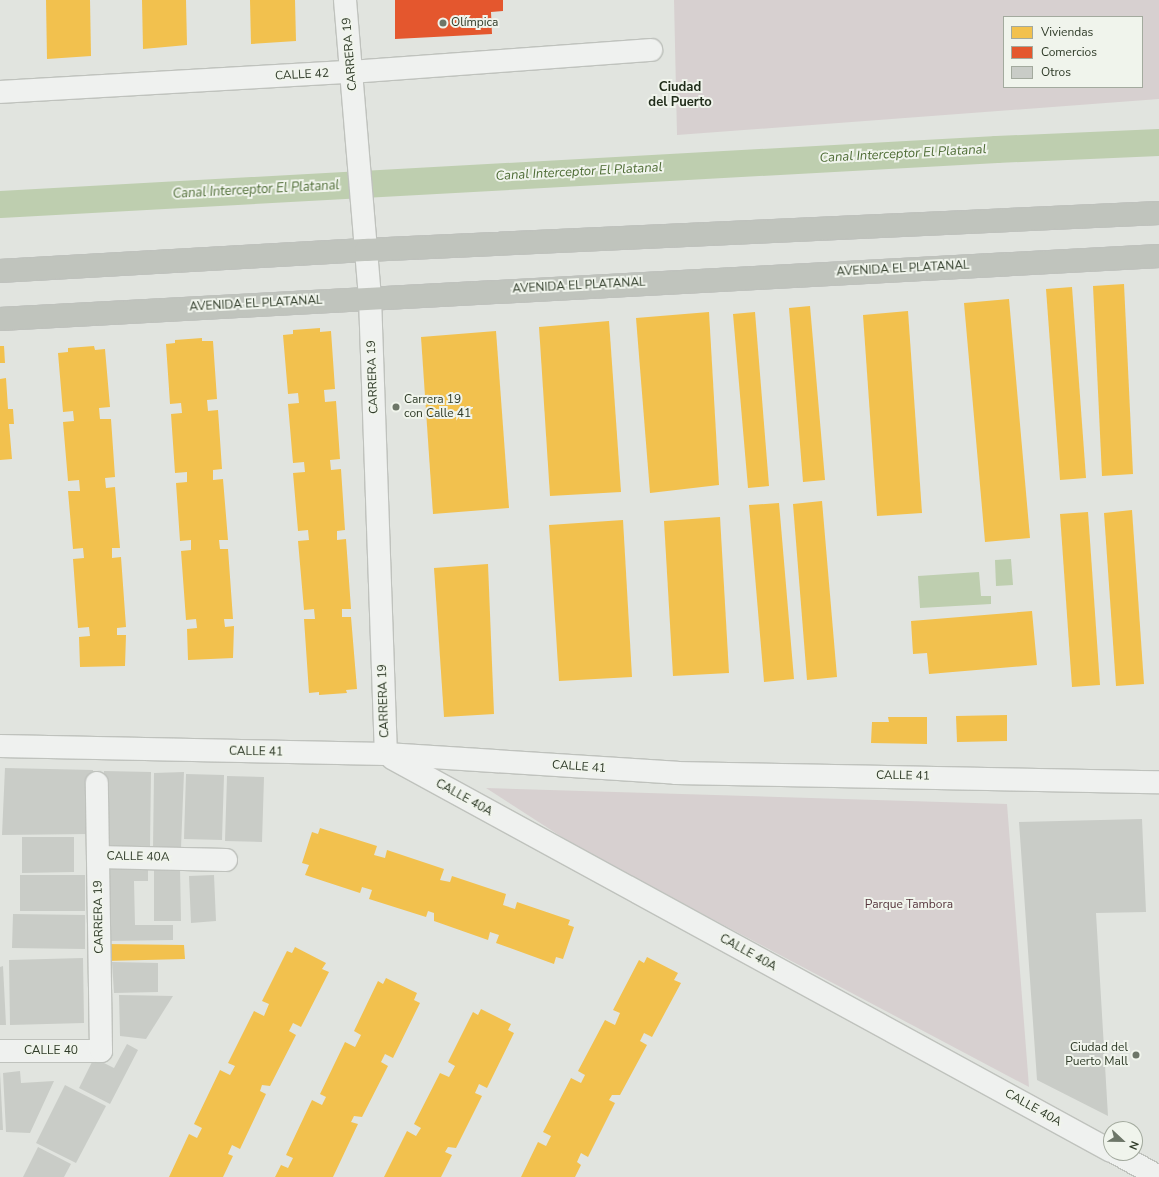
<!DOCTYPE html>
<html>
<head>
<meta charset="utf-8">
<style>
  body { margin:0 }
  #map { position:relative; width:1159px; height:1177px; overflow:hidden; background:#e1e4df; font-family:"Nunito Sans",sans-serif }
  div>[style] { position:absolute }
  .green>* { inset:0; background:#d7d0d0 }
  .water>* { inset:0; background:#beceaf }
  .homes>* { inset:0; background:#f2c14e }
  .shops>* { inset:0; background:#e4572e }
  .canal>* { height:27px; margin:-13.5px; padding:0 13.5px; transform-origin:13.5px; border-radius:13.5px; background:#beceaf }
  .building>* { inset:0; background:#c9ccc7 }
  .roads { filter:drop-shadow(1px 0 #bfc2bd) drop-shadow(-1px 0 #bfc2bd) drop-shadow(0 1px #bfc2bd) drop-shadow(0 -1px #bfc2bd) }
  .street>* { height:22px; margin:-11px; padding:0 11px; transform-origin:11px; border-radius:11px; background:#eff1ef }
  .secondary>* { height:22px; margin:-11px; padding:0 11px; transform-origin:11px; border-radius:11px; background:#c0c4bd }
  .dots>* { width:11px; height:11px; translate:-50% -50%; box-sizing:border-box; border:2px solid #f0f4ec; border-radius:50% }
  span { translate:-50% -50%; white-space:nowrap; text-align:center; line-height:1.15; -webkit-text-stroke:4px #f0f4ec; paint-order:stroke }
  .poi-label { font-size:12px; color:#2f3b28 }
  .left { translate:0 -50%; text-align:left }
  .right { translate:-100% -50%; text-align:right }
  .street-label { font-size:12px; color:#2f3b28 }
  .park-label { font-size:12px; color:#56363d }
  .neighbourhood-label { font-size:13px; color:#202c1a; font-weight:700 }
  .water-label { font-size:13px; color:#4e6c35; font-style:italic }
  .legend { position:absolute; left:1003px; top:16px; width:140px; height:72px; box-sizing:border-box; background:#f0f4ec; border:1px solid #a3aa9e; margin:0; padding:5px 7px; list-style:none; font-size:12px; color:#2f3b28 }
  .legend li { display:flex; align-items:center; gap:8px; height:20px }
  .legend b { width:20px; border:1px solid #a3aa9e }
  .north { position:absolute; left:1103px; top:1121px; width:40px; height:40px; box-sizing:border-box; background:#f0f4ec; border:1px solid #a3aa9e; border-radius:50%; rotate:112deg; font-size:11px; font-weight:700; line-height:16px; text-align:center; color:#2f3b28 }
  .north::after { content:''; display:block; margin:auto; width:14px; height:18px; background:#6d7668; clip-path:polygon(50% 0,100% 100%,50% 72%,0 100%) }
</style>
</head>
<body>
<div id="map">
  <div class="green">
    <div style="clip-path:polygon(evenodd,674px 0,1159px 0,1159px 99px,677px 135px,674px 0,1004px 17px,1142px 17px,1142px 87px,1004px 87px,1004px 17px)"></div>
    <div style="clip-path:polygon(486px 788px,1007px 804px,1029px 1087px,582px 850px)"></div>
  </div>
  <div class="water">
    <div style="clip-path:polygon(1011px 559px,1013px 585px,996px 586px,995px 560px)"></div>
    <div style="clip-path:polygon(979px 572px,981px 596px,991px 596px,991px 604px,920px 608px,918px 576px)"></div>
  </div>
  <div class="homes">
    <div style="clip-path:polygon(46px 0,90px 0,91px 56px,47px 59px)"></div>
    <div style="clip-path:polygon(142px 0,186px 0,187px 45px,143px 49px)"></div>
    <div style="clip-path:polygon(250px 0,295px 0,296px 41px,251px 44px)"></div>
    <div style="clip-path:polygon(1124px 284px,1133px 474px,1102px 476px,1093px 286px)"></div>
    <div style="clip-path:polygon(1072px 287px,1086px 478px,1060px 480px,1046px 289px)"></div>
    <div style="clip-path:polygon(1009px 299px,1030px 538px,985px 542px,964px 303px)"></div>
    <div style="clip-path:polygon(810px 306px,825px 480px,803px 482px,789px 308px)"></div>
    <div style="clip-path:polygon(908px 311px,922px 513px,877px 516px,863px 315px)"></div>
    <div style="clip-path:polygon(709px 312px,719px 485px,650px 493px,636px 318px)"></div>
    <div style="clip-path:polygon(755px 312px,769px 486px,748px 488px,733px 314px)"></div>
    <div style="clip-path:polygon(609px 321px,621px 492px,550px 496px,539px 327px)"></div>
    <div style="clip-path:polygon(320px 328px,320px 332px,331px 331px,335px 389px,324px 390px,325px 402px,336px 401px,340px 459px,330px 460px,331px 470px,341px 469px,345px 530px,337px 531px,337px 540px,346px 539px,351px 609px,342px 609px,342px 617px,351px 617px,357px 689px,346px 690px,347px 693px,319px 695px,319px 692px,309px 693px,304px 619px,315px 619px,314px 609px,304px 610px,298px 541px,309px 540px,308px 530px,298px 531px,293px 473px,305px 472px,304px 462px,293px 463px,288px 404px,299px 403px,298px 393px,288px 394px,283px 335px,293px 334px,293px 330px)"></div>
    <div style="clip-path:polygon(496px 331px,509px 508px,433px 514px,421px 337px)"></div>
    <div style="clip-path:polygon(202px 338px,202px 341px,213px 341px,217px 399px,207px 400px,208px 411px,218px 410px,222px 469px,213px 470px,213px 480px,223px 479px,228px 540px,219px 540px,220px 549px,228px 549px,233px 619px,224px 619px,225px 627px,234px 626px,233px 658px,188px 660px,187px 629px,197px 628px,196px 619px,186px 620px,181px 551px,191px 550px,191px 540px,180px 541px,176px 483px,187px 482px,187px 472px,175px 473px,171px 414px,182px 413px,181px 403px,170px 404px,166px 344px,175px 343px,175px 340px)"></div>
    <div style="clip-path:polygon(0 346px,4px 346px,5px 363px,0 363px)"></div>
    <div style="clip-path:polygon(94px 346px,95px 350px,105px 349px,110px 407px,99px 408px,100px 419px,111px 419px,115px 477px,105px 478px,106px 488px,115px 487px,120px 548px,112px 548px,112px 558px,121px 557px,126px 627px,117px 628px,117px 635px,126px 635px,125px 666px,80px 667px,79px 637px,90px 636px,89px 627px,78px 628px,73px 559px,84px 558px,83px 548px,73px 549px,68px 491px,80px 491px,79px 480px,68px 481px,63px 422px,74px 421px,73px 411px,63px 412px,58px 353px,68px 352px,68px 348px)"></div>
    <div style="clip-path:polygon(6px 378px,8px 409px,13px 409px,14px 424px,9px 424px,12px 459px,0 460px,0 379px)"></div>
    <div style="clip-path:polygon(822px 501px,837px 677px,807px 680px,793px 504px)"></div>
    <div style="clip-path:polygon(779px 503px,794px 679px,764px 682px,749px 505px)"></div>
    <div style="clip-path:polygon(1132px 510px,1144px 684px,1116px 686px,1104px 513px)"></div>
    <div style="clip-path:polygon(1088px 512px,1100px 685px,1072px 687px,1060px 514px)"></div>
    <div style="clip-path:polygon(720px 517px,729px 673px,673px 676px,664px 521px)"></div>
    <div style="clip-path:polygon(623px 520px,632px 677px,559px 681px,549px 525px)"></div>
    <div style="clip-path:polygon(488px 564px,494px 714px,444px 717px,434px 568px)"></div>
    <div style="clip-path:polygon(1032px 611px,1037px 665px,929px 674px,927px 653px,913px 654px,911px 621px)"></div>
    <div style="clip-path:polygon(1007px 715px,1007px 741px,957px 742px,956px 716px)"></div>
    <div style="clip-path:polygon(888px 717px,927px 717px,927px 744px,871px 743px,872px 722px,889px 722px)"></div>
    <div style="clip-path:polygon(320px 828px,377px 846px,374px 855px,385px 858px,387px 850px,444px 869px,440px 880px,450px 882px,452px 876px,506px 894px,503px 905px,515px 909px,517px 902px,570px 920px,568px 925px,574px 927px,563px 959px,556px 957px,554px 964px,496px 943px,499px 935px,490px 932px,488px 940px,434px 921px,434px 913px,428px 911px,426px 917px,369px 899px,372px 890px,362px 887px,360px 893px,305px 875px,309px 865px,302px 863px,312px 832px,318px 834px)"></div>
    <div style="clip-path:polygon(105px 944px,184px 945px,185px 959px,105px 961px)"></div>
    <div style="clip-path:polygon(295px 947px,326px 963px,322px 969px,329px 972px,301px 1027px,293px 1023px,289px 1031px,296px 1035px,270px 1086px,262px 1085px,260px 1091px,266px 1094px,240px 1149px,232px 1145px,228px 1154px,233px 1156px,223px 1177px,169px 1177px,189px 1134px,197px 1138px,202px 1128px,194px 1124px,220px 1070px,230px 1075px,235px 1066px,228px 1063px,254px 1011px,264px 1016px,269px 1004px,262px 1001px,287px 951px,292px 953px)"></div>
    <div style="clip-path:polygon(647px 957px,678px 973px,674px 980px,681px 983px,652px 1037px,644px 1033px,640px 1041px,647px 1045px,620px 1095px,612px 1095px,609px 1100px,615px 1103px,588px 1157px,581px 1153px,577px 1162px,581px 1165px,575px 1177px,521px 1177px,538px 1142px,546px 1146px,551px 1136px,543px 1132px,571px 1078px,581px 1083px,585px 1075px,578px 1071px,605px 1020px,615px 1025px,620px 1013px,613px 1010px,639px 960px,644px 963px)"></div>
    <div style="clip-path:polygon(386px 978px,417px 993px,414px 1000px,420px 1003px,393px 1058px,385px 1054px,381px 1062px,388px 1066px,362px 1117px,354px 1116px,351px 1122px,358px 1124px,333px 1177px,275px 1177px,281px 1165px,288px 1168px,293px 1158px,286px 1155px,312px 1100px,322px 1105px,326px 1097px,320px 1094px,345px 1042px,355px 1047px,361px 1035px,354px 1031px,378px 981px,383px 984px)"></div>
    <div style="clip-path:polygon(481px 1009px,511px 1024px,508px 1030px,514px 1033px,487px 1088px,479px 1084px,475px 1093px,482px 1096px,456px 1148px,448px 1147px,445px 1152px,452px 1155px,441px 1177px,384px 1177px,407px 1131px,416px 1136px,421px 1128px,414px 1124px,440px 1073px,449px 1077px,455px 1066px,448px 1062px,473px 1012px,478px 1015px)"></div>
  </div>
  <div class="shops">
    <div style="clip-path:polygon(395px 0,503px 0,503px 11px,491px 12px,492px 34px,395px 39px)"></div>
  </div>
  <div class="canal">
    <div style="left:0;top:204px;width:998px;rotate:-3.16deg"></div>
    <div style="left:996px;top:149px;width:163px;rotate:-2.5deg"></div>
  </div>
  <div class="building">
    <div style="clip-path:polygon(5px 768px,93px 770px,89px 834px,2px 835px)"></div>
    <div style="clip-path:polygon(104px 771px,151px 772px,150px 847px,105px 849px)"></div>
    <div style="clip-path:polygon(184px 772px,181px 848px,153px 848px,154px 773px)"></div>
    <div style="clip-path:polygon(186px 774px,224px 775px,222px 840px,184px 839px)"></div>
    <div style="clip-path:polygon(227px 776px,264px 777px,262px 842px,225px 841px)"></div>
    <div style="clip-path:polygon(1142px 819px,1146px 912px,1096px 913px,1108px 1116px,1037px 1080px,1019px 822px)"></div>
    <div style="clip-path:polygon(22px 837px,74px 837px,74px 872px,22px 873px)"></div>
    <div style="clip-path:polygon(148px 867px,148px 881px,134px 881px,135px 925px,173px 925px,173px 940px,109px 941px,109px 868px)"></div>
    <div style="clip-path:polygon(154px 868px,180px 868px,181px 921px,154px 921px)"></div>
    <div style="clip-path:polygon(20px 875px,85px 875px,85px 911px,20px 911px)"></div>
    <div style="clip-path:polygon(214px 875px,216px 921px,191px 923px,189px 876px)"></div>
    <div style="clip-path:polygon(13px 914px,85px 915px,85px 949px,12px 948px)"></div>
    <div style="clip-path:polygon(83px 958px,84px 1023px,10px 1025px,9px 960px)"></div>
    <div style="clip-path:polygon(112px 962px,158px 963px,158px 992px,114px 993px)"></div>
    <div style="clip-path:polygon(3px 966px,6px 1025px,0 1025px,0 967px)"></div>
    <div style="clip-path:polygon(119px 995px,173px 996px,146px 1039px,120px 1036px)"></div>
    <div style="clip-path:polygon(127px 1044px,138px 1050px,110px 1104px,79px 1088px,94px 1058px,114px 1068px)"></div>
    <div style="clip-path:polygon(20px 1071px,21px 1083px,54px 1081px,30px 1133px,6px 1132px,3px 1073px)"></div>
    <div style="clip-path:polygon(0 1072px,3px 1130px,0 1130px)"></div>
    <div style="clip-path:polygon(65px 1085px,106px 1106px,76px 1163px,36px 1143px)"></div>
    <div style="clip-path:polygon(38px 1147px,71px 1164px,64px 1177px,23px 1177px)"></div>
  </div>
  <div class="roads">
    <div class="street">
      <div style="left:345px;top:0;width:299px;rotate:85.2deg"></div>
      <div style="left:370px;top:298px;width:456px;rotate:88deg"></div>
      <div style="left:0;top:92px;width:352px;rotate:-3.3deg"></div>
      <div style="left:351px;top:72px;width:301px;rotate:-4.2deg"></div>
      <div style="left:0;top:746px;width:386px;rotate:1.2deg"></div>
      <div style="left:386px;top:754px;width:291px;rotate:3.7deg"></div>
      <div style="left:676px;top:773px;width:483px;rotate:1.1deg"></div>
      <div style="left:392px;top:758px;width:819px;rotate:28.66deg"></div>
      <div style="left:98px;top:857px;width:128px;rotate:1.3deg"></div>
      <div style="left:0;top:1051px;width:101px"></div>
      <div style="left:101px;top:1051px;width:268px;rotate:-90.9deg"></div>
      <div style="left:1116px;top:1153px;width:49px;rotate:29.2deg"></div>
    </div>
    <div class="secondary">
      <div style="left:0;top:271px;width:367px;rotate:-3.3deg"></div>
      <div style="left:366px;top:250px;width:794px;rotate:-2.67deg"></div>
      <div style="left:0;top:319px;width:1161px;rotate:-3.11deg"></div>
    </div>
  </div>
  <div class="dots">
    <div style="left:443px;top:23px;background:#6d7668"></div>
    <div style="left:396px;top:407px;background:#6d7668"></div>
    <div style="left:1136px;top:1055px;background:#6d7668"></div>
  </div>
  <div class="poi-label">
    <span class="left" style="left:451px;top:23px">Olímpica</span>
    <span class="left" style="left:404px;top:407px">Carrera 19<br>con Calle 41</span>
    <span class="right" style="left:1128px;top:1055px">Ciudad del<br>Puerto Mall</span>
  </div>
  <div class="street-label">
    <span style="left:350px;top:54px;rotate:-95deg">CARRERA 19</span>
    <span style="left:302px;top:75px;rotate:-3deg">CALLE 42</span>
    <span style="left:903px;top:269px;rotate:-3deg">AVENIDA EL PLATANAL</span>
    <span style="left:579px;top:286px;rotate:-3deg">AVENIDA EL PLATANAL</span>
    <span style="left:256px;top:304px;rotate:-3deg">AVENIDA EL PLATANAL</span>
    <span style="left:373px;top:377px;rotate:-92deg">CARRERA 19</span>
    <span style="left:384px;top:701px;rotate:-92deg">CARRERA 19</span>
    <span style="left:256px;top:752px;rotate:1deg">CALLE 41</span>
    <span style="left:579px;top:767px;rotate:4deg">CALLE 41</span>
    <span style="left:903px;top:776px;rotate:1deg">CALLE 41</span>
    <span style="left:464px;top:798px;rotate:29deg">CALLE 40A</span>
    <span style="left:138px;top:857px;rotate:1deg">CALLE 40A</span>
    <span style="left:99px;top:917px;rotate:-91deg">CARRERA 19</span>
    <span style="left:748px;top:953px;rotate:29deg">CALLE 40A</span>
    <span style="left:51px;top:1051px">CALLE 40</span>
    <span style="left:1033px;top:1108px;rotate:29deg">CALLE 40A</span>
  </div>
  <div class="park-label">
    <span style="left:909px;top:905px">Parque Tambora</span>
  </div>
  <div class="neighbourhood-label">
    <span style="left:680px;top:95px">Ciudad<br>del Puerto</span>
  </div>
  <div class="water-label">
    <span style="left:903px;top:154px;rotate:-3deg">Canal Interceptor El Platanal</span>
    <span style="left:579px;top:172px;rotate:-3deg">Canal Interceptor El Platanal</span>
    <span style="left:256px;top:190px;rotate:-3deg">Canal Interceptor El Platanal</span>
  </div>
  <ul class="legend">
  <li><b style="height:11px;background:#f2c14e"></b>Viviendas</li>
  <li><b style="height:11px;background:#e4572e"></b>Comercios</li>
  <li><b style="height:11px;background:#c9ccc7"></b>Otros</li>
  </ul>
  <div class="north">N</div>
</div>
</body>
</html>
